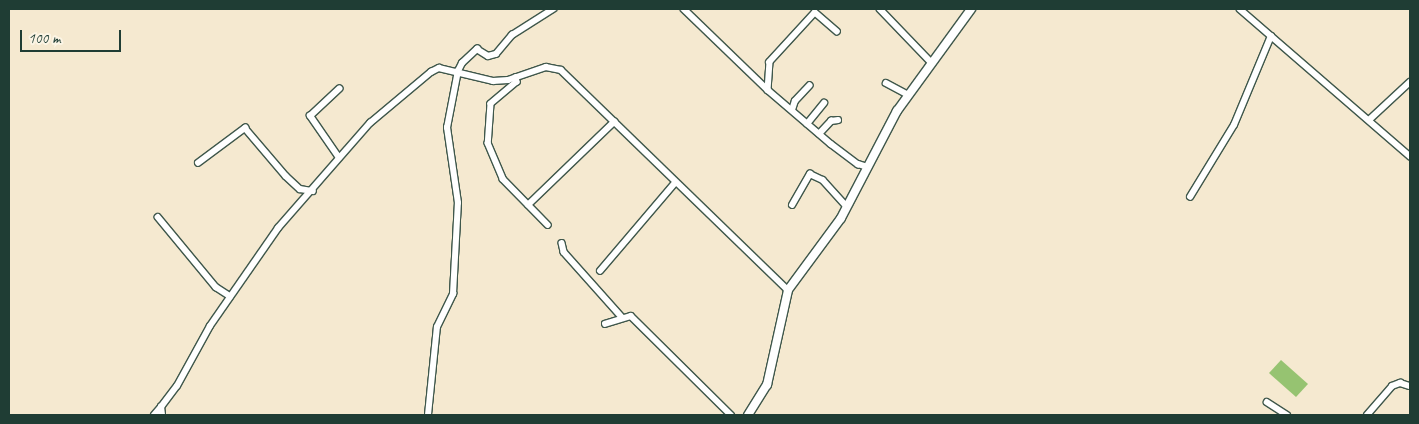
<!DOCTYPE html>
<html>
<head>
<meta charset="utf-8">
<style>
  body { margin:0 }
  #map { position:relative; width:1419px; height:424px; overflow:hidden; background:#f5e9d0; font-family:Caveat,sans-serif }
  div>[style] { position:absolute }
  .green>* { inset:0; background:#96c371 }
  .roads { filter:drop-shadow(1px 0 #3f574b) drop-shadow(-1px 0 #3f574b) drop-shadow(0 1px #3f574b) drop-shadow(0 -1px #3f574b) }
  .street>* { height:5.5px; margin:-2.75px; padding:0 2.75px; transform-origin:2.75px; border-radius:2.75px; background:#fff }
  .secondary>* { height:8px; margin:-4px; padding:0 4px; transform-origin:4px; border-radius:4px; background:#fff }
  span { translate:-50% -50%; white-space:nowrap; text-align:center; line-height:1.15; -webkit-text-stroke:4px #fcf5e5; paint-order:stroke }
  .frame { position:absolute; inset:0; border:10px solid #1f3d34; pointer-events:none }
  .scale { position:absolute; left:20px; top:30px; width:101px; height:22px; box-sizing:border-box; border:2px solid #1f3d34; border-top:0; padding-left:6px; font-size:15px; line-height:18px; white-space:nowrap; color:#1f3d34; -webkit-text-stroke:4px #fcf5e5; paint-order:stroke }
</style>
</head>
<body>
<div id="map">
  <div class="green">
    <div style="clip-path:polygon(1281px 360px,1308px 384px,1296px 397px,1269px 373px)"></div>
  </div>
  <div class="roads">
    <div class="street">
      <div style="left:684px;top:9px;width:117px;rotate:44deg"></div>
      <div style="left:880px;top:9px;width:74px;rotate:46.1deg"></div>
      <div style="left:1240px;top:9px;width:225px;rotate:40.9deg"></div>
      <div style="left:837px;top:32px;width:29px;rotate:-139deg"></div>
      <div style="left:815px;top:13px;width:67px;rotate:132.6deg"></div>
      <div style="left:770px;top:62px;width:28px;rotate:94deg"></div>
      <div style="left:768px;top:90px;width:83px;rotate:40.6deg"></div>
      <div style="left:831px;top:144px;width:34px;rotate:37deg"></div>
      <div style="left:858px;top:164px;width:10px;rotate:17deg"></div>
      <div style="left:516px;top:77px;width:5px;rotate:79deg"></div>
      <div style="left:517px;top:82px;width:34px;rotate:140deg"></div>
      <div style="left:491px;top:104px;width:39px;rotate:94deg"></div>
      <div style="left:488px;top:143px;width:39px;rotate:67deg"></div>
      <div style="left:503px;top:179px;width:64px;rotate:45.6deg"></div>
      <div style="left:886px;top:83px;width:26px;rotate:28deg"></div>
      <div style="left:792px;top:110px;width:9px;rotate:-72deg"></div>
      <div style="left:795px;top:101px;width:21px;rotate:-47deg"></div>
      <div style="left:1369px;top:120px;width:56px;rotate:-42.8deg"></div>
      <div style="left:807px;top:124px;width:27px;rotate:-51deg"></div>
      <div style="left:819px;top:134px;width:18px;rotate:-47deg"></div>
      <div style="left:831px;top:121px;width:7px;rotate:-8deg"></div>
      <div style="left:339px;top:158px;width:51px;rotate:-124.6deg"></div>
      <div style="left:310px;top:116px;width:40px;rotate:-43deg"></div>
      <div style="left:198px;top:163px;width:59px;rotate:-36.7deg"></div>
      <div style="left:245px;top:128px;width:63px;rotate:49.5deg"></div>
      <div style="left:286px;top:176px;width:19px;rotate:43deg"></div>
      <div style="left:300px;top:189px;width:13px;rotate:9deg"></div>
      <div style="left:1190px;top:197px;width:84px;rotate:-58.6deg"></div>
      <div style="left:1234px;top:125px;width:96px;rotate:-67.4deg"></div>
      <div style="left:528px;top:205px;width:120px;rotate:-44deg"></div>
      <div style="left:792px;top:205px;width:36px;rotate:-60deg"></div>
      <div style="left:810px;top:174px;width:14px;rotate:25deg"></div>
      <div style="left:823px;top:180px;width:36px;rotate:48deg"></div>
      <div style="left:158px;top:217px;width:91px;rotate:50.4deg"></div>
      <div style="left:216px;top:287px;width:17px;rotate:33deg"></div>
      <div style="left:562px;top:243px;width:9px;rotate:77deg"></div>
      <div style="left:564px;top:252px;width:87px;rotate:48.3deg"></div>
      <div style="left:600px;top:271px;width:116px;rotate:-49.6deg"></div>
      <div style="left:605px;top:324px;width:27px;rotate:-17deg"></div>
      <div style="left:631px;top:316px;width:141px;rotate:44.7deg"></div>
      <div style="left:1267px;top:402px;width:24px;rotate:33deg"></div>
      <div style="left:154px;top:415px;width:11px;rotate:-49deg"></div>
      <div style="left:162px;top:415px;width:8px;rotate:-97deg"></div>
      <div style="left:161px;top:407px;width:26px;rotate:-53deg"></div>
      <div style="left:177px;top:386px;width:68px;rotate:-61.2deg"></div>
      <div style="left:210px;top:326px;width:119px;rotate:-55.2deg"></div>
      <div style="left:278px;top:228px;width:140px;rotate:-48.8deg"></div>
      <div style="left:370px;top:123px;width:80px;rotate:-39.9deg"></div>
      <div style="left:431px;top:72px;width:9px;rotate:-27deg"></div>
      <div style="left:439px;top:68px;width:56px;rotate:13.5deg"></div>
      <div style="left:493px;top:81px;width:15px;rotate:-4deg"></div>
      <div style="left:508px;top:80px;width:40px;rotate:-18.9deg"></div>
      <div style="left:546px;top:67px;width:15px;rotate:11deg"></div>
      <div style="left:561px;top:70px;width:316px;rotate:44.1deg"></div>
      <div style="left:428px;top:415px;width:88px;rotate:-84.2deg"></div>
      <div style="left:437px;top:327px;width:37px;rotate:-64deg"></div>
      <div style="left:453px;top:294px;width:91px;rotate:-86.9deg"></div>
      <div style="left:458px;top:203px;width:76px;rotate:-98.3deg"></div>
      <div style="left:447px;top:128px;width:58px;rotate:-79.1deg"></div>
      <div style="left:458px;top:71px;width:9px;rotate:-63deg"></div>
      <div style="left:462px;top:63px;width:21px;rotate:-43deg"></div>
      <div style="left:477px;top:49px;width:13px;rotate:32deg"></div>
      <div style="left:488px;top:56px;width:8px;rotate:-14deg"></div>
      <div style="left:496px;top:54px;width:25px;rotate:-50deg"></div>
      <div style="left:512px;top:35px;width:49px;rotate:-32.4deg"></div>
      <div style="left:1367px;top:415px;width:38px;rotate:-49deg"></div>
      <div style="left:1392px;top:386px;width:9px;rotate:-21deg"></div>
      <div style="left:1400px;top:383px;width:10px;rotate:17deg"></div>
    </div>
    <div class="secondary">
      <div style="left:748px;top:415px;width:36px;rotate:-58deg"></div>
      <div style="left:767px;top:385px;width:97px;rotate:-77.5deg"></div>
      <div style="left:788px;top:290px;width:89px;rotate:-53.6deg"></div>
      <div style="left:841px;top:218px;width:121px;rotate:-62.4deg"></div>
      <div style="left:897px;top:111px;width:126px;rotate:-54deg"></div>
    </div>
  </div>
  <div class="frame"></div>
  <div class="scale">100 m</div>
</div>
</body>
</html>
